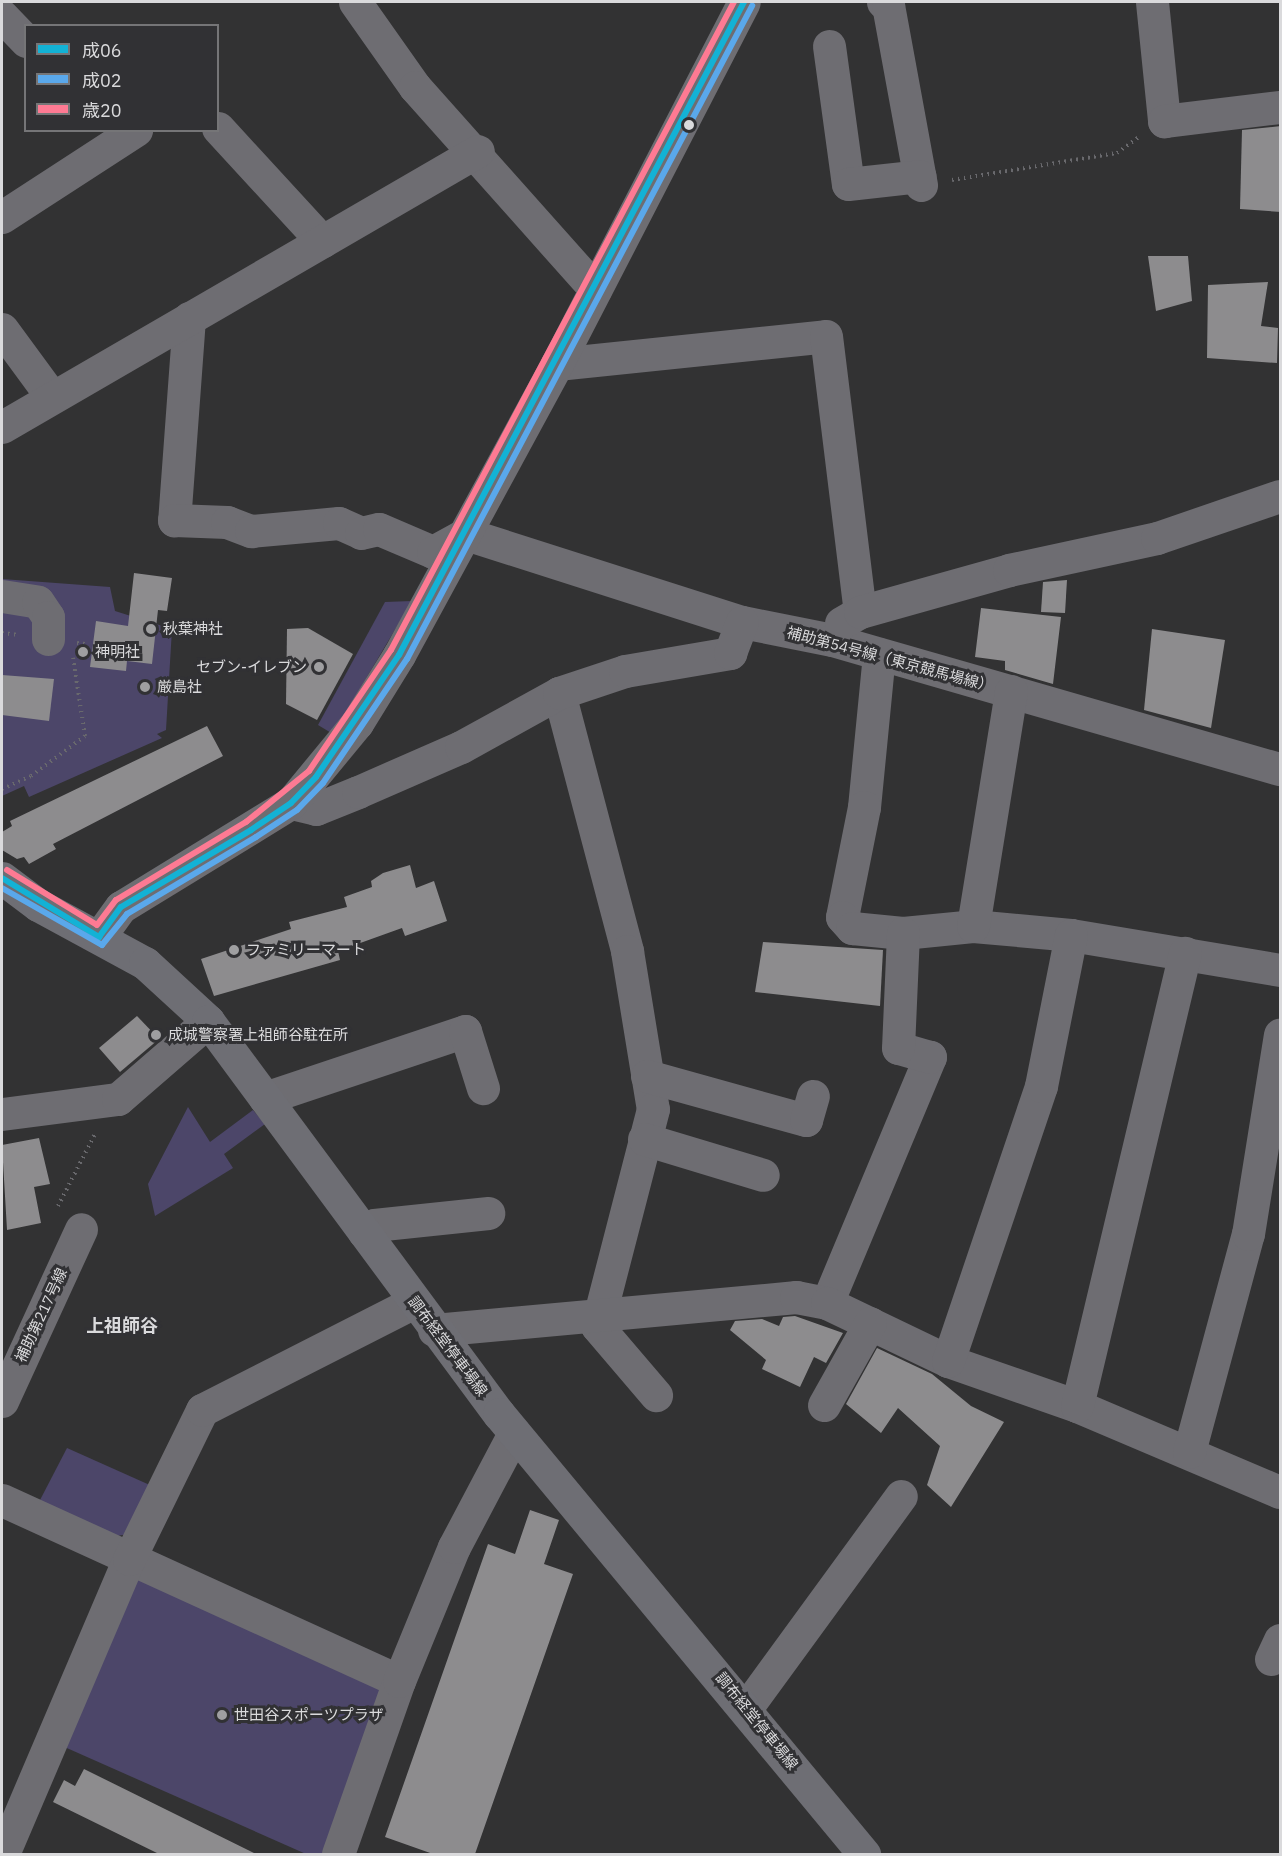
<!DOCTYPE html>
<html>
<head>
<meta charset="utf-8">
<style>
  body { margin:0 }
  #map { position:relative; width:1282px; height:1856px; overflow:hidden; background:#323233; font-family:"IBM Plex Sans","Noto Sans JP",sans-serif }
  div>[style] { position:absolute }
  .green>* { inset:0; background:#4c4669 }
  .building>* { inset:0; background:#8d8c8e }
  .path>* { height:4px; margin-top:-2px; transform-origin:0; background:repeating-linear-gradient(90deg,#69696d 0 1.5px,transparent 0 6px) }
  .minor>* { height:33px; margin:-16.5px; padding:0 16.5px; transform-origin:16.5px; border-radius:16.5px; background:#6e6d72 }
  .major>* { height:33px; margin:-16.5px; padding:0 16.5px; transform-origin:16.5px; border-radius:16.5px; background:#6e6e74 }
  .bus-1>* { height:6px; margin:-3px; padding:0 3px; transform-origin:3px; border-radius:3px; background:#13b2d5 }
  .bus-2>* { height:6px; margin:-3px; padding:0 3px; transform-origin:3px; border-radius:3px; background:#5aa8eb }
  .bus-3>* { height:6px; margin:-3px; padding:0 3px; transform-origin:3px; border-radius:3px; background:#fe7a93 }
  .dots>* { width:16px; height:16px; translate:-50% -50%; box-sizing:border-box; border:3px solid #313134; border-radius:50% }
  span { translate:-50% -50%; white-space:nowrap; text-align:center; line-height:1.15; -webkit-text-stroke:6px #313134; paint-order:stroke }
  .poi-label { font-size:15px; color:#dadadc }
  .left { translate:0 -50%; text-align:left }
  .right { translate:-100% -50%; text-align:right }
  .street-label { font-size:15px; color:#dadadc }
  .quarter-label { font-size:18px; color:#dadadc; font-weight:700 }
  .frame { position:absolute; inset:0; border:3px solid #dadadc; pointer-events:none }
  .legend { position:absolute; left:24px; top:24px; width:195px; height:108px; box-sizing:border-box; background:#313134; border:2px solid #757577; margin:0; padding:8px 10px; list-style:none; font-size:18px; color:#dadadc }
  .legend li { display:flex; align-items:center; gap:12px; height:30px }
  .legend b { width:30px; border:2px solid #757577 }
</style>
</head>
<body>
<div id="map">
  <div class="green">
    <div style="clip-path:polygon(2px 579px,110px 587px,115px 611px,172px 629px,166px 730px,157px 734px,162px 738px,29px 797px,24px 786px,2px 796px)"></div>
    <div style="clip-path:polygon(412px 601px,333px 734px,318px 725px,385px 602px)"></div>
    <div style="clip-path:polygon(188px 1107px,210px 1142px,253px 1110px,265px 1124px,224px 1154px,233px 1168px,155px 1216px,148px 1184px)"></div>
    <div style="clip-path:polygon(67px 1448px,152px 1486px,128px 1534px,117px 1536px,39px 1502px)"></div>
    <div style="clip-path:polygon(133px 1577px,382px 1686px,323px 1854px,306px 1854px,60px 1745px)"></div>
  </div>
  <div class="building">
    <div style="clip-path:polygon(1281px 126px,1281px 212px,1240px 209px,1242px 130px)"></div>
    <div style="clip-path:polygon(1148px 256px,1188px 256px,1192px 301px,1156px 311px)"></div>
    <div style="clip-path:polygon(1268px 282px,1261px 326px,1278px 328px,1277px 363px,1207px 358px,1208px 285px)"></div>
    <div style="clip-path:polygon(134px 573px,172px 578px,167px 611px,158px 610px,152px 664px,127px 661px,126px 671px,90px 667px,96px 621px,128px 626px)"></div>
    <div style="clip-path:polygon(1067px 580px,1065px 613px,1041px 612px,1043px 582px)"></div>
    <div style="clip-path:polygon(981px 608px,1061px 617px,1053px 684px,1005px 670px,1005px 661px,975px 657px)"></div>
    <div style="clip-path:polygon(308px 628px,353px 654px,317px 720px,286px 704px,287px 629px)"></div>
    <div style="clip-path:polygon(1152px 629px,1225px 640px,1211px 728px,1144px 710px)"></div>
    <div style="clip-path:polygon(2px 675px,54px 679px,49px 721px,2px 715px)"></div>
    <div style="clip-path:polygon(207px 726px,223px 756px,53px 844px,56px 849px,29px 864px,24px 857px,17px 859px,2px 850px,2px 832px,12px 826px,10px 821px)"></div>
    <div style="clip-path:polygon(410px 865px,416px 888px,434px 881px,447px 921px,405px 936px,402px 928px,338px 951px,340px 960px,214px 996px,201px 959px,291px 929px,289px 922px,347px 907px,344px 897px,372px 887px,371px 881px,383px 873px)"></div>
    <div style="clip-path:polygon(763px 942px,883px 950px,880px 1006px,755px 992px)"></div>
    <div style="clip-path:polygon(137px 1016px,159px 1039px,120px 1072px,99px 1048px)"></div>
    <div style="clip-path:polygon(39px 1138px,50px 1184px,34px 1187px,41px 1223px,7px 1230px,2px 1145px)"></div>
    <div style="clip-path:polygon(795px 1316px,843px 1333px,826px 1363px,814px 1357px,800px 1387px,762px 1369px,766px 1360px,730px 1330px,735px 1321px,762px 1319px,779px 1326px,783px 1317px)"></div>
    <div style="clip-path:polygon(877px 1348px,932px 1374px,971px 1406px,1004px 1422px,951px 1507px,927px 1485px,940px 1446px,898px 1408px,881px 1433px,846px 1404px)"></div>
    <div style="clip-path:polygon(530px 1510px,559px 1520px,544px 1564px,573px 1574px,475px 1854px,433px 1854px,385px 1837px,488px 1544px,515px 1554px)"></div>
    <div style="clip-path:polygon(84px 1769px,256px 1854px,159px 1854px,53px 1802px,64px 1780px,75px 1786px)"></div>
  </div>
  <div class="path">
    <div style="left:952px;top:180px;width:167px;rotate:-9.3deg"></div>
    <div style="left:1117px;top:153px;width:26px;rotate:-36deg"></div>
    <div style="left:2px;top:633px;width:17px;rotate:7deg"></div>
    <div style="left:77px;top:643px;width:8px;rotate:7deg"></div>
    <div style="left:2px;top:789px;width:32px;rotate:-24deg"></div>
    <div style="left:31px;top:776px;width:67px;rotate:-36.5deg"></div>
    <div style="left:85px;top:736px;width:79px;rotate:-98.7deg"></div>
    <div style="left:58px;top:1206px;width:83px;rotate:-62.8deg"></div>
  </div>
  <div class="minor">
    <div style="left:355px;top:2px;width:104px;rotate:54.8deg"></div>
    <div style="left:415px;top:87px;width:271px;rotate:48.3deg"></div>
    <div style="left:883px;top:2px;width:6px;rotate:31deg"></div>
    <div style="left:888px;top:5px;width:183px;rotate:79.6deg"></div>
    <div style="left:1152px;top:2px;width:120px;rotate:84.2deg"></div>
    <div style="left:1164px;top:121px;width:117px;rotate:-6.9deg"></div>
    <div style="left:2px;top:16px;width:35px;rotate:46deg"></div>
    <div style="left:829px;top:46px;width:139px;rotate:82.2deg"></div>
    <div style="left:848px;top:184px;width:72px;rotate:-6.3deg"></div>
    <div style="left:218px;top:128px;width:154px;rotate:47.4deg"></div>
    <div style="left:2px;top:217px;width:160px;rotate:-33deg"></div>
    <div style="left:189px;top:318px;width:203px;rotate:94.2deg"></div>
    <div style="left:174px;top:520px;width:53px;rotate:2.2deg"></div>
    <div style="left:227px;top:522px;width:26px;rotate:21deg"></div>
    <div style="left:251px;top:531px;width:88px;rotate:-5.2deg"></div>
    <div style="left:339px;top:523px;width:24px;rotate:24deg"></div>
    <div style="left:361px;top:533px;width:18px;rotate:-13deg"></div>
    <div style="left:379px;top:529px;width:59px;rotate:23.1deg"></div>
    <div style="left:433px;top:552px;width:38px;rotate:-29deg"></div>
    <div style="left:466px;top:534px;width:290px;rotate:17.7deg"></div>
    <div style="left:742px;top:622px;width:92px;rotate:11.3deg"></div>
    <div style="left:832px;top:640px;width:466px;rotate:16.1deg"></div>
    <div style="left:2px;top:329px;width:84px;rotate:53.7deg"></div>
    <div style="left:557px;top:364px;width:270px;rotate:-5.9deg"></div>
    <div style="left:826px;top:336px;width:278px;rotate:83deg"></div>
    <div style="left:2px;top:427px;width:550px;rotate:-30.11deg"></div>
    <div style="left:2px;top:596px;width:36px;rotate:9deg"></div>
    <div style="left:38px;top:602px;width:18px;rotate:56deg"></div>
    <div style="left:48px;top:617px;width:22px;rotate:90deg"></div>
    <div style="left:841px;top:623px;width:22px;rotate:-30deg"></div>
    <div style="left:860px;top:612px;width:155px;rotate:-15.7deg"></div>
    <div style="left:1009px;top:570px;width:151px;rotate:-12.2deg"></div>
    <div style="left:1157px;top:538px;width:130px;rotate:-18.9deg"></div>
    <div style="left:879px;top:654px;width:154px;rotate:95.6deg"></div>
    <div style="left:864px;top:807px;width:112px;rotate:101.3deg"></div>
    <div style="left:842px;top:917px;width:15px;rotate:48deg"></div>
    <div style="left:852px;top:928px;width:51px;rotate:5.6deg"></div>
    <div style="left:903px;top:933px;width:70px;rotate:-5.7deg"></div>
    <div style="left:973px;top:926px;width:98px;rotate:5.2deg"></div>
    <div style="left:1071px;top:935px;width:212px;rotate:9.5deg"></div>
    <div style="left:559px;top:693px;width:267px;rotate:75.2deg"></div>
    <div style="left:627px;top:951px;width:160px;rotate:80.7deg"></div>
    <div style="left:653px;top:1109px;width:224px;rotate:104.5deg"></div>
    <div style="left:597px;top:1326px;width:91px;rotate:49.5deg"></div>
    <div style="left:291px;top:803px;width:26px;rotate:13deg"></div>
    <div style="left:316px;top:809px;width:45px;rotate:-22deg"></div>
    <div style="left:358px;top:792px;width:112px;rotate:-23.6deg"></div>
    <div style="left:461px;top:747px;width:112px;rotate:-28.9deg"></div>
    <div style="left:559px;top:693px;width:70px;rotate:-18.4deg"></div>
    <div style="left:625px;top:671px;width:107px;rotate:-9.7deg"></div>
    <div style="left:730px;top:653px;width:33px;rotate:-69deg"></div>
    <div style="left:973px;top:926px;width:238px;rotate:-80.8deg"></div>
    <div style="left:99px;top:937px;width:37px;rotate:-54deg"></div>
    <div style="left:121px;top:907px;width:199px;rotate:-31.5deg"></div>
    <div style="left:291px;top:803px;width:104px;rotate:-50.5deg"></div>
    <div style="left:357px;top:723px;width:80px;rotate:-58.3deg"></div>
    <div style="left:399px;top:655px;width:331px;rotate:-61.5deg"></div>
    <div style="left:557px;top:364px;width:407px;rotate:-62.7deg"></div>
    <div style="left:647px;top:1076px;width:165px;rotate:15.5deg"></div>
    <div style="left:806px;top:1120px;width:25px;rotate:-74deg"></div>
    <div style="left:265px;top:1098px;width:211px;rotate:-18.5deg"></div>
    <div style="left:465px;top:1031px;width:60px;rotate:72.5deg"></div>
    <div style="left:2px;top:1114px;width:117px;rotate:-7.4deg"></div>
    <div style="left:118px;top:1099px;width:119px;rotate:-40.9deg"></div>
    <div style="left:644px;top:1139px;width:124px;rotate:16.8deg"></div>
    <div style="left:364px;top:1232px;width:12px;rotate:-35deg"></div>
    <div style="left:374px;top:1225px;width:115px;rotate:-6deg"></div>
    <div style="left:827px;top:1303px;width:267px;rotate:-67.3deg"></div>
    <div style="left:930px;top:1057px;width:33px;rotate:-164deg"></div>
    <div style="left:898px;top:1048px;width:115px;rotate:-87.5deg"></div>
    <div style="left:434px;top:1330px;width:364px;rotate:-5.2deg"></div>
    <div style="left:796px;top:1297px;width:32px;rotate:11deg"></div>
    <div style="left:827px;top:1303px;width:134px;rotate:25.6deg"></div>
    <div style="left:948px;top:1361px;width:137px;rotate:19.2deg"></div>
    <div style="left:1077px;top:1406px;width:220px;rotate:23deg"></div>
    <div style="left:948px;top:1361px;width:290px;rotate:-71.3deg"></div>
    <div style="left:1041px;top:1086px;width:154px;rotate:-78.8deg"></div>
    <div style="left:2px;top:1401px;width:189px;rotate:-65.3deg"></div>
    <div style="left:824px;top:1405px;width:94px;rotate:-60.7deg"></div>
    <div style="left:1077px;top:1406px;width:466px;rotate:-76.6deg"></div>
    <div style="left:1189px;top:1452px;width:226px;rotate:-74.9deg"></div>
    <div style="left:1248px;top:1234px;width:202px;rotate:-80.9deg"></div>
    <div style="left:2px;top:1500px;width:436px;rotate:24.5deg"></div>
    <div style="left:1271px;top:1659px;width:21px;rotate:-65deg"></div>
    <div style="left:747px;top:1707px;width:261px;rotate:-53.9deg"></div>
    <div style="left:3px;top:1854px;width:321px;rotate:-66.9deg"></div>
    <div style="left:129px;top:1559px;width:166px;rotate:-63.9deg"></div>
    <div style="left:202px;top:1410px;width:238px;rotate:-27deg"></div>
    <div style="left:338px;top:1854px;width:183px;rotate:-70.6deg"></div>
    <div style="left:399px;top:1681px;width:145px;rotate:-67.7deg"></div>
    <div style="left:454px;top:1547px;width:129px;rotate:-62.2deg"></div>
  </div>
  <div class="major">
    <div style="left:2px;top:878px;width:45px;rotate:36.9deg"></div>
    <div style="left:38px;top:905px;width:122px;rotate:28.5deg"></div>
    <div style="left:145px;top:963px;width:86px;rotate:42.6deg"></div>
    <div style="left:208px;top:1021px;width:489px;rotate:53.5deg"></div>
    <div style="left:499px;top:1414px;width:572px;rotate:50.32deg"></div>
  </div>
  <div class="bus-1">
    <div style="left:2px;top:878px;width:114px;rotate:31.3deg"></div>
    <div style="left:99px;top:937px;width:37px;rotate:-54deg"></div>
    <div style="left:121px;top:907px;width:151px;rotate:-30.6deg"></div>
    <div style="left:251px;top:830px;width:48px;rotate:-34deg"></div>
    <div style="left:291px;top:803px;width:36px;rotate:-46deg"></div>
    <div style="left:316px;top:777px;width:148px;rotate:-55.8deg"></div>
    <div style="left:399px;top:655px;width:739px;rotate:-62.15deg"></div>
  </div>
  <div class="bus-2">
    <div style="left:2px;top:888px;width:115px;rotate:29.7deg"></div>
    <div style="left:102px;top:945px;width:40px;rotate:-51deg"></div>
    <div style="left:127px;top:914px;width:150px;rotate:-30.8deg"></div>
    <div style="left:256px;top:837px;width:49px;rotate:-33.4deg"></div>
    <div style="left:297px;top:810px;width:37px;rotate:-46deg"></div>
    <div style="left:323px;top:783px;width:150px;rotate:-55.9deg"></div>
    <div style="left:407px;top:659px;width:739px;rotate:-62.15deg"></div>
  </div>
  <div class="bus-3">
    <div style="left:7px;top:870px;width:105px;rotate:31.4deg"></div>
    <div style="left:97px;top:925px;width:31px;rotate:-53deg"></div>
    <div style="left:116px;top:900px;width:152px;rotate:-31deg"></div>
    <div style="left:246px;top:822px;width:81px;rotate:-39deg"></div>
    <div style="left:309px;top:771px;width:146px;rotate:-55.9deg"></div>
    <div style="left:391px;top:650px;width:733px;rotate:-62.11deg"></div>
  </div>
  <div class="dots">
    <div style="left:689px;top:125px;background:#dadadc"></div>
    <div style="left:151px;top:629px;background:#9f9fa1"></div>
    <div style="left:83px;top:652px;background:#9f9fa1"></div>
    <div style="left:319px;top:667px;background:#9f9fa1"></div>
    <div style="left:145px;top:687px;background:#9f9fa1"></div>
    <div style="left:234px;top:950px;background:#9f9fa1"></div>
    <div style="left:156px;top:1035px;background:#9f9fa1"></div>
    <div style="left:222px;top:1715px;background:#9f9fa1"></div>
  </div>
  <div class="poi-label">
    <span class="left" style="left:163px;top:629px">秋葉神社</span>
    <span class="left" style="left:95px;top:652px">神明社</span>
    <span class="right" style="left:307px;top:667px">セブン-イレブン</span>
    <span class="left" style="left:157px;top:687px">厳島社</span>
    <span class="left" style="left:246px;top:950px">ファミリーマート</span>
    <span class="left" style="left:168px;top:1035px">成城警察署上祖師谷駐在所</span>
    <span class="left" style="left:234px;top:1715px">世田谷スポーツプラザ</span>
  </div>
  <div class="street-label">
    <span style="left:890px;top:659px;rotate:15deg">補助第54号線（東京競馬場線）</span>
    <span style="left:41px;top:1315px;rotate:-65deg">補助第217号線</span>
    <span style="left:448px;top:1346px;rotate:53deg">調布経堂停車場線</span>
    <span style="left:757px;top:1721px;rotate:51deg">調布経堂停車場線</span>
  </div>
  <div class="quarter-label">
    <span style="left:122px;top:1326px">上祖師谷</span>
  </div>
  <div class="frame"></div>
  <ul class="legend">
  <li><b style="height:8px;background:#13b2d5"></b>成06</li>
  <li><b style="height:8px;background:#5aa8eb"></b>成02</li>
  <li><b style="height:8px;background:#fe7a93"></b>歳20</li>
  </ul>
</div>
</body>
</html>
